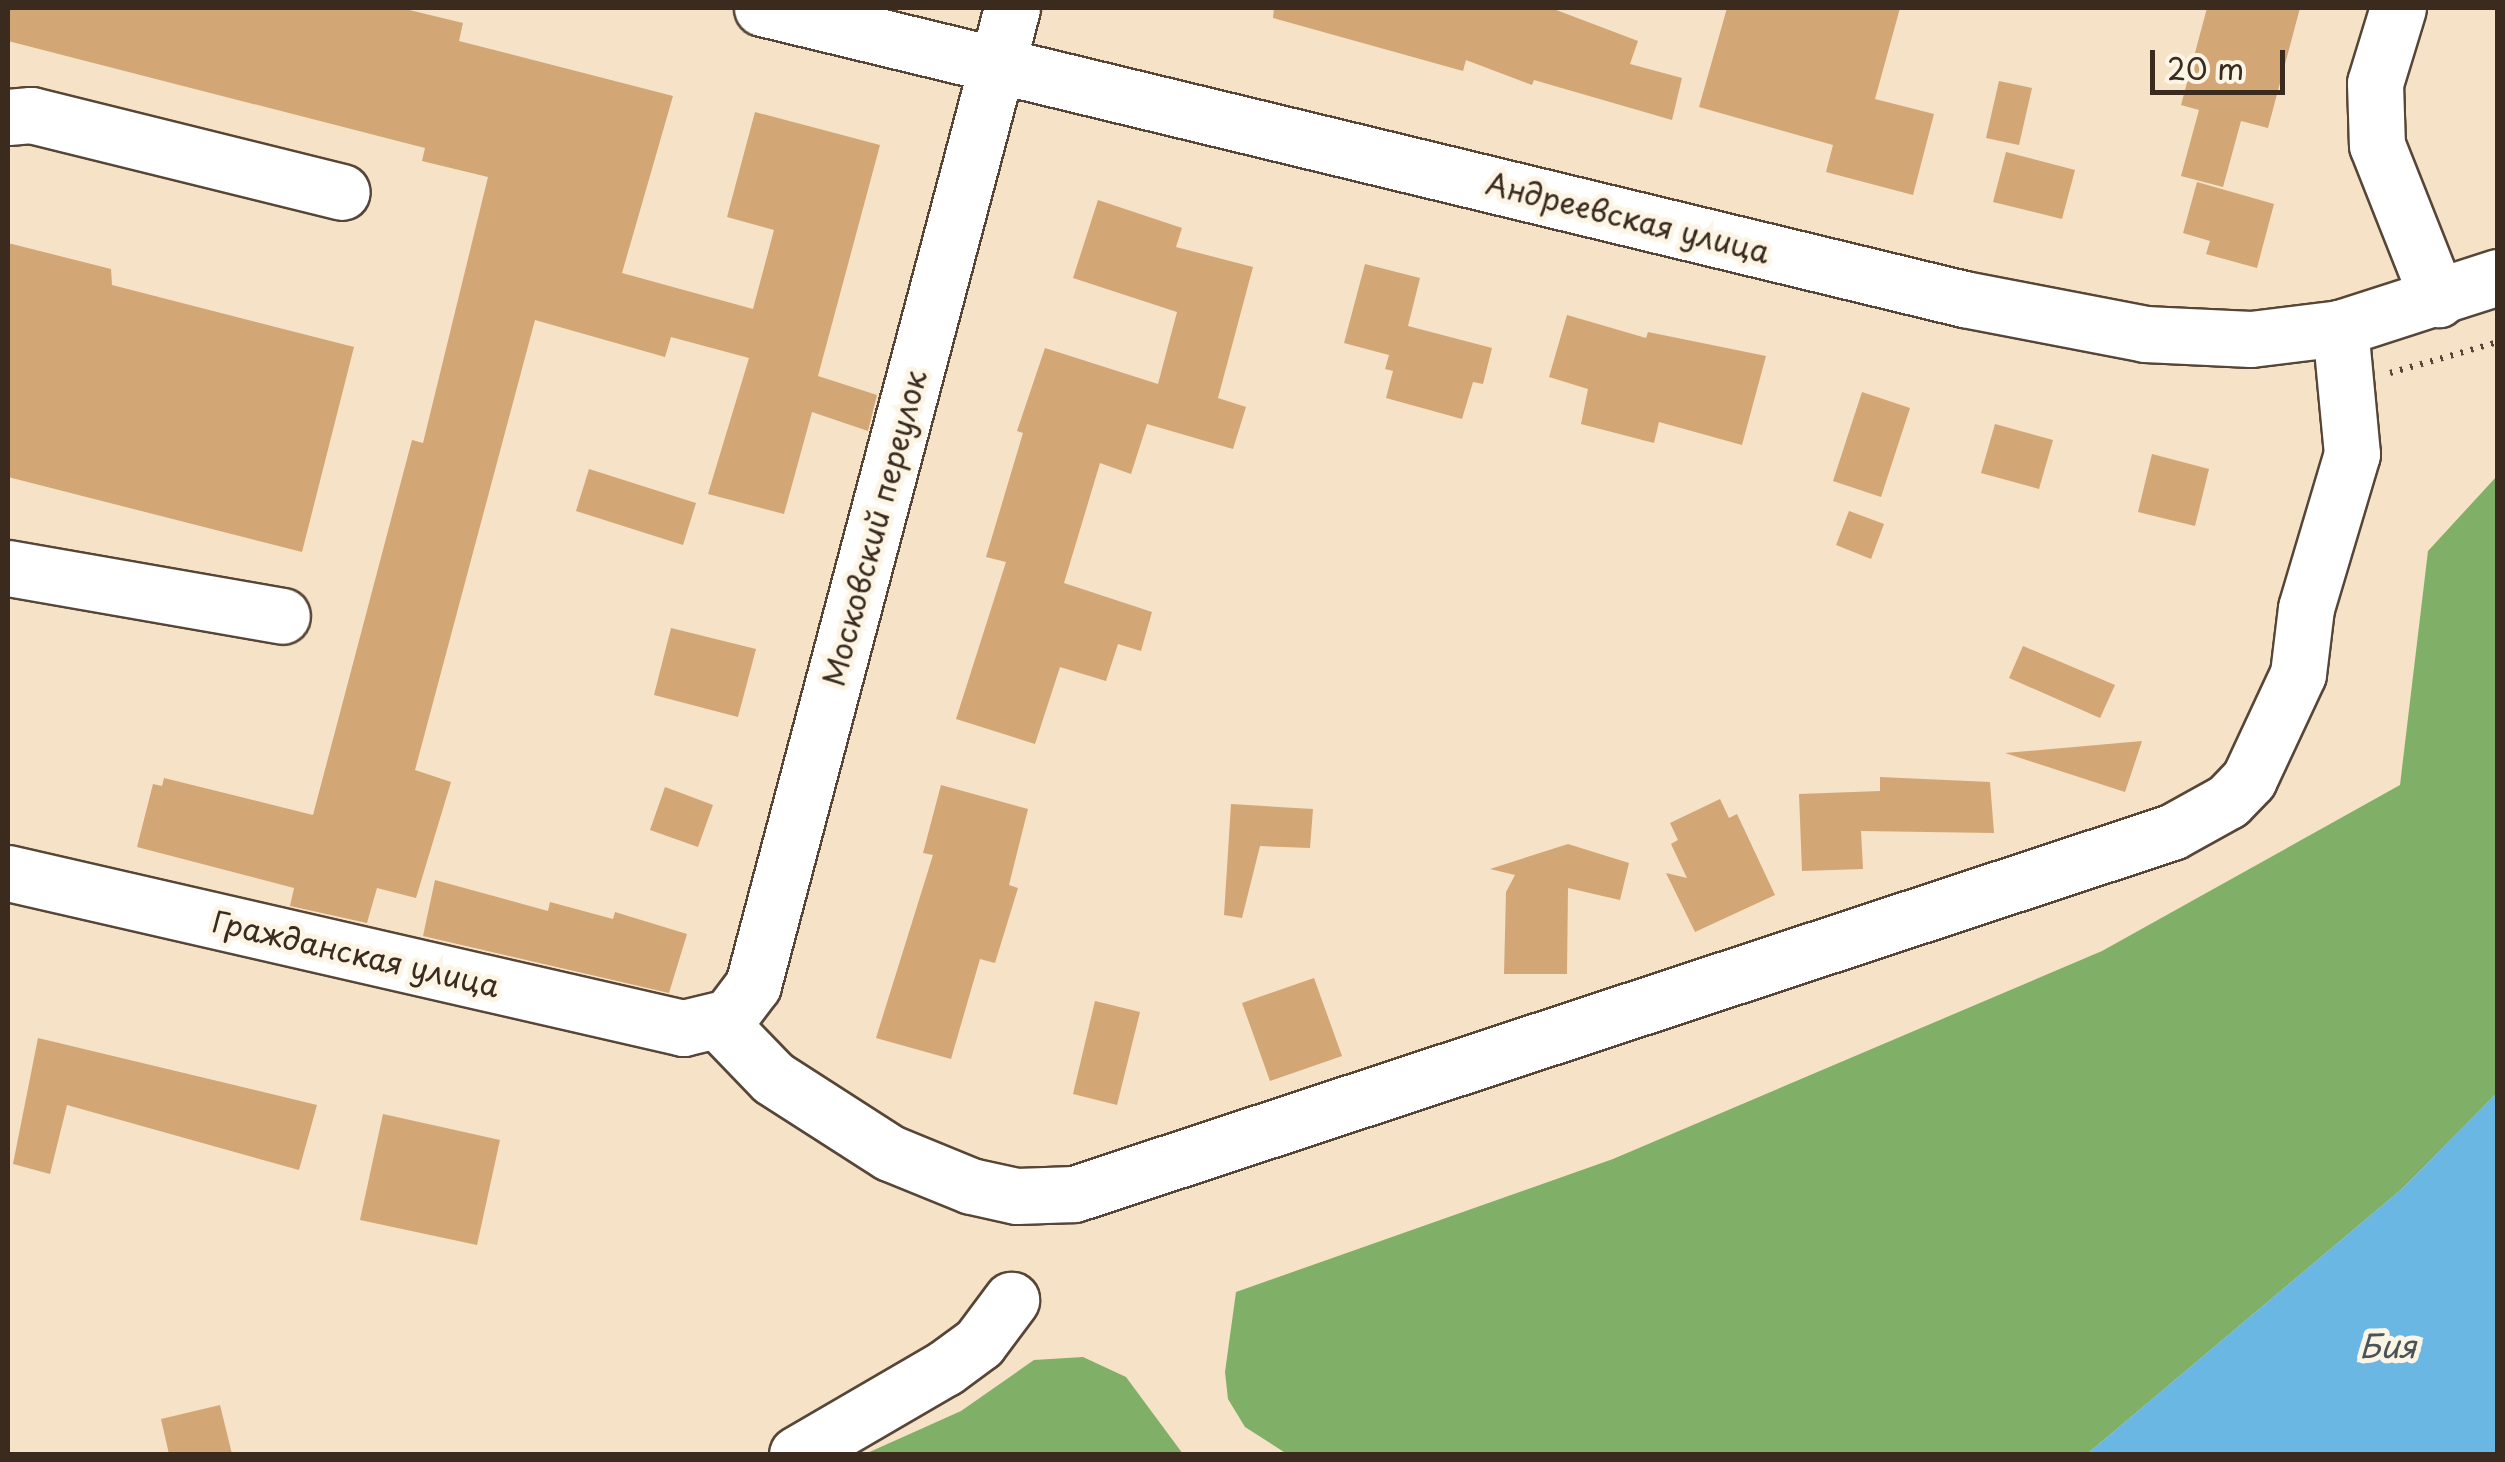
<!DOCTYPE html>
<html>
<head>
<meta charset="utf-8">
<style>
  body { margin:0 }
  #map { position:relative; width:2505px; height:1462px; overflow:hidden; background:#f5e2c7; font-family:"Playpen Sans",sans-serif }
  div>[style] { position:absolute }
  .forest>* { inset:0; background:#80af68 }
  .water>* { inset:0; background:#6ab7e3 }
  .building>* { inset:0; background:#d3a676 }
  .path>* { height:6px; margin-top:-3px; transform-origin:0; background:repeating-linear-gradient(90deg,#574637 0 2.5px,transparent 0 10.5px) }
  .roads { filter:drop-shadow(2px 0 #574637) drop-shadow(-2px 0 #574637) drop-shadow(0 2px #574637) drop-shadow(0 -2px #574637) }
  .minor>* { height:55px; margin:-27.5px; padding:0 27.5px; transform-origin:27.5px; border-radius:27.5px; background:#fff }
  span { translate:-50% -50%; white-space:nowrap; text-align:center; line-height:1.15; -webkit-text-stroke:10px #fcf5e5; paint-order:stroke }
  .street-label { font-size:30px; color:#3b2a1e }
  .water-label { font-size:32px; color:#495459; font-style:italic }
  .frame { position:absolute; inset:0; border:10px solid #3b2a1e; pointer-events:none }
  .scale { position:absolute; left:2150px; top:50px; width:135px; height:45px; box-sizing:border-box; border:5px solid #3b2a1e; border-top:0; padding-left:12px; font-size:30px; line-height:35px; white-space:nowrap; color:#3b2a1e; -webkit-text-stroke:8px #fcf5e5; paint-order:stroke }
</style>
</head>
<body>
<div id="map">
  <div class="forest">
    <div style="clip-path:polygon(2497px 476px,2497px 1093px,2403px 1188px,2087px 1454px,1287px 1454px,1245px 1427px,1228px 1399px,1225px 1372px,1236px 1292px,1613px 1159px,2102px 951px,2400px 785px,2428px 551px)"></div>
    <div style="clip-path:polygon(1083px 1357px,1126px 1377px,1183px 1454px,865px 1454px,961px 1411px,1034px 1360px)"></div>
  </div>
  <div class="water">
    <div style="clip-path:polygon(2497px 1093px,2497px 1454px,2087px 1454px,2403px 1188px)"></div>
  </div>
  <div class="building">
    <div style="clip-path:polygon(8px 8px,401px 8px,463px 23px,459px 41px,673px 96px,622px 273px,753px 309px,774px 230px,727px 217px,755px 112px,880px 145px,818px 376px,877px 395px,868px 431px,812px 412px,784px 514px,708px 494px,749px 358px,671px 337px,665px 357px,535px 320px,415px 770px,451px 782px,416px 898px,377px 888px,367px 923px,290px 906px,294px 888px,137px 847px,153px 784px,162px 786px,164px 778px,313px 815px,412px 440px,423px 443px,488px 177px,422px 161px,425px 148px,8px 41px)"></div>
    <div style="clip-path:polygon(1274px 8px,1551px 8px,1638px 41px,1630px 64px,1682px 78px,1672px 120px,1534px 80px,1532px 85px,1466px 60px,1463px 71px,1273px 18px)"></div>
    <div style="clip-path:polygon(1727px 8px,1900px 8px,1875px 99px,1934px 114px,1913px 195px,1826px 172px,1833px 145px,1699px 107px)"></div>
    <div style="clip-path:polygon(2207px 8px,2300px 8px,2268px 128px,2241px 121px,2223px 187px,2181px 176px,2199px 110px,2181px 105px)"></div>
    <div style="clip-path:polygon(1999px 81px,2032px 88px,2019px 145px,1986px 138px)"></div>
    <div style="clip-path:polygon(2006px 152px,2075px 170px,2062px 219px,1993px 202px)"></div>
    <div style="clip-path:polygon(2197px 182px,2274px 204px,2257px 268px,2206px 254px,2210px 241px,2183px 233px)"></div>
    <div style="clip-path:polygon(1098px 200px,1182px 228px,1176px 247px,1253px 267px,1218px 398px,1246px 407px,1233px 449px,1147px 424px,1131px 474px,1100px 463px,1064px 583px,1152px 612px,1141px 651px,1118px 644px,1106px 681px,1060px 667px,1035px 744px,956px 719px,1006px 562px,986px 557px,1023px 433px,1017px 431px,1045px 348px,1158px 384px,1177px 312px,1073px 278px)"></div>
    <div style="clip-path:polygon(8px 243px,111px 269px,112px 285px,354px 347px,302px 552px,8px 477px)"></div>
    <div style="clip-path:polygon(1365px 264px,1420px 278px,1408px 326px,1492px 348px,1483px 384px,1473px 382px,1462px 419px,1386px 398px,1393px 371px,1385px 369px,1389px 355px,1344px 343px)"></div>
    <div style="clip-path:polygon(1567px 315px,1646px 338px,1648px 332px,1766px 356px,1742px 445px,1659px 422px,1654px 443px,1581px 424px,1588px 389px,1549px 377px)"></div>
    <div style="clip-path:polygon(1862px 392px,1910px 408px,1881px 497px,1833px 481px)"></div>
    <div style="clip-path:polygon(1995px 424px,2053px 440px,2039px 489px,1981px 473px)"></div>
    <div style="clip-path:polygon(2152px 454px,2209px 469px,2195px 526px,2138px 512px)"></div>
    <div style="clip-path:polygon(589px 469px,696px 503px,683px 545px,576px 511px)"></div>
    <div style="clip-path:polygon(1849px 511px,1884px 524px,1871px 559px,1836px 545px)"></div>
    <div style="clip-path:polygon(671px 628px,756px 649px,738px 717px,654px 695px)"></div>
    <div style="clip-path:polygon(2023px 646px,2115px 685px,2100px 718px,2009px 678px)"></div>
    <div style="clip-path:polygon(2142px 741px,2125px 792px,2005px 753px)"></div>
    <div style="clip-path:polygon(1880px 777px,1990px 782px,1994px 833px,1861px 831px,1863px 869px,1802px 871px,1799px 794px,1880px 791px)"></div>
    <div style="clip-path:polygon(941px 785px,1028px 809px,1009px 885px,1018px 888px,995px 963px,980px 959px,951px 1059px,876px 1038px,933px 855px,923px 853px)"></div>
    <div style="clip-path:polygon(665px 787px,713px 805px,698px 847px,650px 830px)"></div>
    <div style="clip-path:polygon(1720px 799px,1729px 818px,1737px 814px,1775px 895px,1695px 932px,1666px 873px,1687px 878px,1671px 844px,1678px 840px,1670px 823px)"></div>
    <div style="clip-path:polygon(1231px 804px,1313px 809px,1310px 848px,1260px 846px,1242px 918px,1224px 915px)"></div>
    <div style="clip-path:polygon(1568px 844px,1629px 863px,1620px 900px,1568px 888px,1567px 974px,1504px 974px,1506px 892px,1515px 875px,1490px 869px)"></div>
    <div style="clip-path:polygon(435px 880px,548px 911px,550px 902px,613px 919px,615px 912px,687px 934px,669px 993px,423px 936px)"></div>
    <div style="clip-path:polygon(1314px 978px,1342px 1056px,1270px 1081px,1242px 1003px)"></div>
    <div style="clip-path:polygon(1095px 1001px,1140px 1012px,1117px 1105px,1073px 1094px)"></div>
    <div style="clip-path:polygon(38px 1038px,317px 1105px,299px 1170px,67px 1105px,50px 1174px,13px 1164px)"></div>
    <div style="clip-path:polygon(383px 1114px,500px 1140px,477px 1245px,360px 1220px)"></div>
    <div style="clip-path:polygon(220px 1405px,232px 1454px,169px 1454px,161px 1419px)"></div>
  </div>
  <div class="path">
    <div style="left:2390px;top:373px;width:112px;rotate:-16deg"></div>
  </div>
  <div class="roads">
    <div class="minor">
      <div style="left:762px;top:8px;width:1237px;rotate:13.61deg"></div>
      <div style="left:1964px;top:299px;width:184px;rotate:10.9deg"></div>
      <div style="left:2145px;top:334px;width:106px;rotate:2.7deg"></div>
      <div style="left:2251px;top:339px;width:90px;rotate:-7deg"></div>
      <div style="left:2340px;top:328px;width:166px;rotate:-17.9deg"></div>
      <div style="left:2398px;top:8px;width:78px;rotate:107deg"></div>
      <div style="left:2375px;top:83px;width:62px;rotate:88.2deg"></div>
      <div style="left:2377px;top:145px;width:166px;rotate:68.4deg"></div>
      <div style="left:8px;top:117px;width:23px;rotate:-5deg"></div>
      <div style="left:31px;top:115px;width:320px;rotate:13.9deg"></div>
      <div style="left:8px;top:568px;width:278px;rotate:9.9deg"></div>
      <div style="left:8px;top:873px;width:693px;rotate:12.93deg"></div>
      <div style="left:683px;top:1028px;width:47px;rotate:-13.4deg"></div>
      <div style="left:729px;top:1017px;width:40px;rotate:-53deg"></div>
      <div style="left:753px;top:985px;width:1011px;rotate:-75.15deg"></div>
      <div style="left:718px;top:1021px;width:79px;rotate:46deg"></div>
      <div style="left:773px;top:1078px;width:139px;rotate:32.7deg"></div>
      <div style="left:890px;top:1153px;width:87px;rotate:22.2deg"></div>
      <div style="left:971px;top:1186px;width:47px;rotate:12.3deg"></div>
      <div style="left:1017px;top:1196px;width:57px;rotate:-2deg"></div>
      <div style="left:1074px;top:1194px;width:1156px;rotate:-18.25deg"></div>
      <div style="left:2172px;top:832px;width:64px;rotate:-29deg"></div>
      <div style="left:2228px;top:801px;width:30px;rotate:-46deg"></div>
      <div style="left:2249px;top:779px;width:116px;rotate:-65deg"></div>
      <div style="left:2298px;top:674px;width:66px;rotate:-83.1deg"></div>
      <div style="left:2306px;top:608px;width:161px;rotate:-73.4deg"></div>
      <div style="left:2352px;top:454px;width:127px;rotate:-95.4deg"></div>
      <div style="left:797px;top:1454px;width:171px;rotate:-30.2deg"></div>
      <div style="left:945px;top:1368px;width:42px;rotate:-36.3deg"></div>
      <div style="left:979px;top:1343px;width:54px;rotate:-53.3deg"></div>
    </div>
  </div>
  <div class="street-label">
    <span style="left:1628px;top:217px;rotate:14deg">Андреевская улица</span>
    <span style="left:874px;top:528px;rotate:-75deg">Московский переулок</span>
    <span style="left:356px;top:953px;rotate:13deg">Гражданская улица</span>
  </div>
  <div class="water-label">
    <span style="left:2388px;top:1345px">Бия</span>
  </div>
  <div class="frame"></div>
  <div class="scale">20 m</div>
</div>
</body>
</html>
